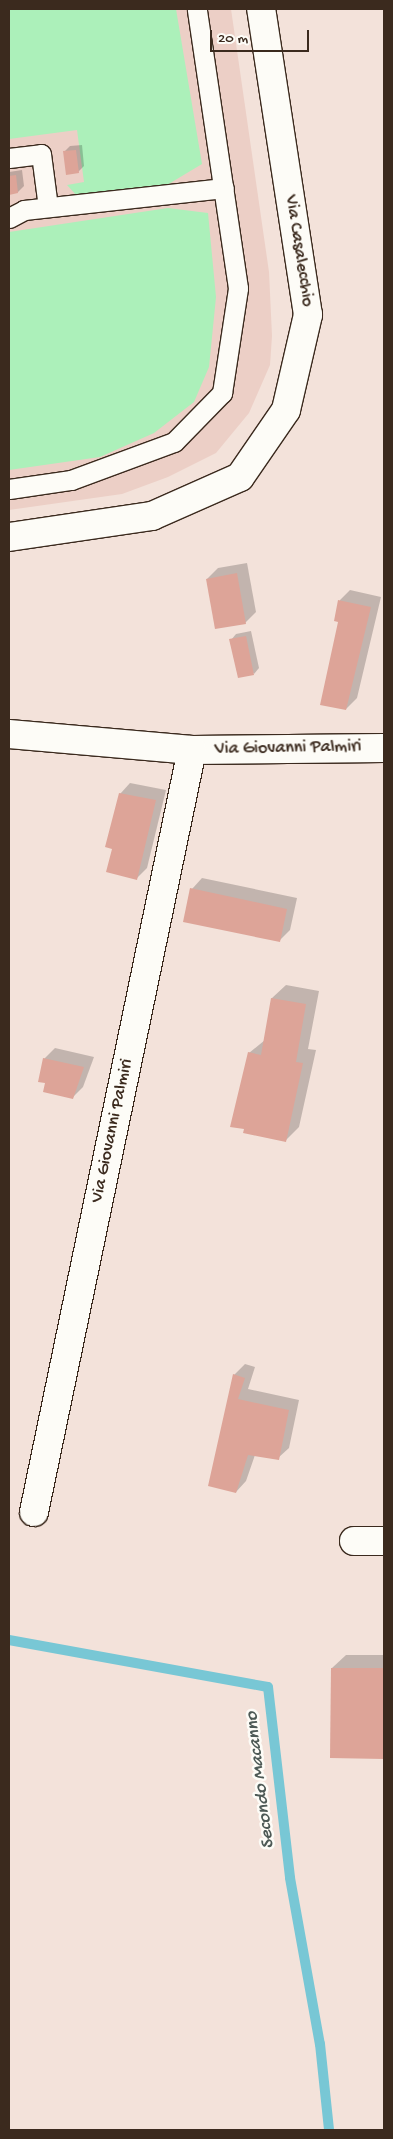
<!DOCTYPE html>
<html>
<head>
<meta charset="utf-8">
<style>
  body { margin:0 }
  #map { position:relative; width:393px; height:2139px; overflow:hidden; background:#f3e2da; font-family:"Gochi Hand",sans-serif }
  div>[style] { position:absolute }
  .built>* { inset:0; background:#eccfc6 }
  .green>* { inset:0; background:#acf0ba }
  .shadow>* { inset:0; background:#0003 }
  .stream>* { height:10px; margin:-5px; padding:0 5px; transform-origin:5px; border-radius:5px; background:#78c7d5 }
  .building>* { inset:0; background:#dda498 }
  .roads { filter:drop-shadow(1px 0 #3b2a1e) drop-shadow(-1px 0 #3b2a1e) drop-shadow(0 1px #3b2a1e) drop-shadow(0 -1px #3b2a1e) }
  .service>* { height:19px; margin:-9.5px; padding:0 9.5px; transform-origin:9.5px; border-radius:9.5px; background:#fdfcf7 }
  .minor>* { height:28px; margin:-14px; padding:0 14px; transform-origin:14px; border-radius:14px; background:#fdfcf7 }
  span { translate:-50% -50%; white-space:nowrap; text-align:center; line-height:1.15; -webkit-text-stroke:5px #fdfcf7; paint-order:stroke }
  .street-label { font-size:18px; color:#3b2a1e }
  .water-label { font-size:19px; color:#4d5955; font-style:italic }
  .frame { position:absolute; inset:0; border:10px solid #3b2a1e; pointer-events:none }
  .scale { position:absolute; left:210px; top:30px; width:99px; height:22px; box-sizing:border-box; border:2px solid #3b2a1e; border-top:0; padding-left:6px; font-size:15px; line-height:18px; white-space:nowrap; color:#3b2a1e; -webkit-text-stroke:4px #fdfcf7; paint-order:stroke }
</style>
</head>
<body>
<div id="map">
  <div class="built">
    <div style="clip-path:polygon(9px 9px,231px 9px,269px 272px,272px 336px,270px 365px,249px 413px,216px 453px,168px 477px,122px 494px,9px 510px)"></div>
  </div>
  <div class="green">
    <div style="clip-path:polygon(9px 9px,176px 9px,202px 164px,167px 185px,78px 197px,67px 185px,84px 182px,77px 130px,9px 139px)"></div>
    <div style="clip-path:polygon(168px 208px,208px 213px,216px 297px,209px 367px,194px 402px,154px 433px,100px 457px,9px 470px,9px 232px)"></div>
  </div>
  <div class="shadow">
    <div style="clip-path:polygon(82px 145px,84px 166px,78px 172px,64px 152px,70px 146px)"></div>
    <div style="clip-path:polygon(22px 170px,24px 186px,18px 192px,9px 194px,9px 172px)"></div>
    <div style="clip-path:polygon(247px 563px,256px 612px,245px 623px,207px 579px,218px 568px)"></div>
    <div style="clip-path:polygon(350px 590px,381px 597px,357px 698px,346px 709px,339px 621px,335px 620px,340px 600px)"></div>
    <div style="clip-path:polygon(251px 631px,259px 668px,254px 674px,231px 640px,236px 634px)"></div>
    <div style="clip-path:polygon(130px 783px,166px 790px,147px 868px,137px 878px,113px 848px,120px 794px)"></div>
    <div style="clip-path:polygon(202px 878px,297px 898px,290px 930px,279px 941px,192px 889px)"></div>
    <div style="clip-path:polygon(286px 985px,319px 991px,308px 1049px,316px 1050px,299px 1127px,286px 1140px,249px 1053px,265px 1040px,272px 998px)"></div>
    <div style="clip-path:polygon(55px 1048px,94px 1057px,83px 1087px,73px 1097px,46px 1082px,44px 1059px)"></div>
    <div style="clip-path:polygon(245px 1364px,255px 1367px,248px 1389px,299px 1400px,289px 1448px,278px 1458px,255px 1455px,246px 1481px,236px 1492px,234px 1375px)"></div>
    <div style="clip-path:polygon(346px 1655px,384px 1655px,384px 1757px,332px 1757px,332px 1668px)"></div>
  </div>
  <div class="stream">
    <div style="left:9px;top:1640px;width:263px;rotate:10.3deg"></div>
    <div style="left:268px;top:1687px;width:192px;rotate:83.4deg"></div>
    <div style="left:290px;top:1878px;width:169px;rotate:79.8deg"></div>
    <div style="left:320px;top:2044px;width:86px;rotate:84deg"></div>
  </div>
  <div class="building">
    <div style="clip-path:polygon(76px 150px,79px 173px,66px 175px,63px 151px)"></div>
    <div style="clip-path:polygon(16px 175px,18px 193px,9px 195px,9px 176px)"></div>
    <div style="clip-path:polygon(237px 573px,246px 624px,215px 629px,206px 579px)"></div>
    <div style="clip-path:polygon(338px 600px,371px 607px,346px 710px,320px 705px,338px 622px,334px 621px)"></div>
    <div style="clip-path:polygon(246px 636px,254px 675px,238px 678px,229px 639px)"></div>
    <div style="clip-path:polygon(119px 793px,156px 800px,137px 880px,106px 872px,112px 849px,105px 847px)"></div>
    <div style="clip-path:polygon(190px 888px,287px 909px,280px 942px,183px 922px)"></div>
    <div style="clip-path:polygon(271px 998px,306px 1004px,296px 1062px,303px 1063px,286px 1142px,243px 1133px,244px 1129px,230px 1127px,248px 1052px,261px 1055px)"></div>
    <div style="clip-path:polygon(43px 1058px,84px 1067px,73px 1099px,43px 1092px,45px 1083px,38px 1082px)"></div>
    <div style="clip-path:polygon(233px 1374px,245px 1378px,238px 1399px,289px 1410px,279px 1460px,248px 1455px,236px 1493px,208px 1486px)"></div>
    <div style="clip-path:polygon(331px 1668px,384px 1668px,384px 1759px,330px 1758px)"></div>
  </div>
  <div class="roads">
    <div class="service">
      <div style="left:9px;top:158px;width:32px;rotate:-7deg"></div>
      <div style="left:41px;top:154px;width:53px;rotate:82.5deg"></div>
      <div style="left:9px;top:218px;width:17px;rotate:-28deg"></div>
      <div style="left:24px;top:210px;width:201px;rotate:-6.3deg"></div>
      <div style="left:9px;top:489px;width:63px;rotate:-8.3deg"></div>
      <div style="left:71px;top:480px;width:110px;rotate:-20.3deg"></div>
      <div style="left:174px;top:442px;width:69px;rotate:-45.6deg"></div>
      <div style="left:222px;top:393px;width:106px;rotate:-81.3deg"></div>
      <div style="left:238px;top:288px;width:282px;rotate:-98.4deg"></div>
    </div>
    <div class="minor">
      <div style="left:9px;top:537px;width:145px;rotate:-8.4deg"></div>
      <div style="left:152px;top:516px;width:96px;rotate:-23.9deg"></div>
      <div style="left:240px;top:477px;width:81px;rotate:-55.5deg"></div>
      <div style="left:286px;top:410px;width:98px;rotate:-77deg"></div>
      <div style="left:308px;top:315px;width:310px;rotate:-98.7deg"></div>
      <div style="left:9px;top:734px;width:184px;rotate:5deg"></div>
      <div style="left:192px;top:750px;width:192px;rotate:-0.6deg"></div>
      <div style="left:34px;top:1512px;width:778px;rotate:-78.29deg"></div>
      <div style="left:354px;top:1541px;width:30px"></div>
    </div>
  </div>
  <div class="street-label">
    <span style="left:298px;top:251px;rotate:81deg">Via Casalecchio</span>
    <span style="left:288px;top:749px;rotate:-1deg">Via Giovanni Palmiri</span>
    <span style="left:113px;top:1131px;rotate:-78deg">Via Giovanni Palmiri</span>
  </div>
  <div class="water-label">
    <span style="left:261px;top:1780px;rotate:-97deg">Secondo Macanno</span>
  </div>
  <div class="frame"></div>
  <div class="scale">20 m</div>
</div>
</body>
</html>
